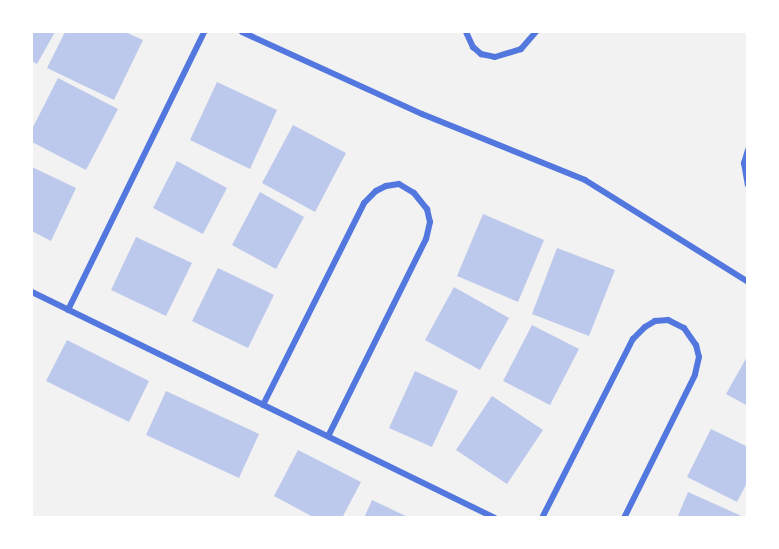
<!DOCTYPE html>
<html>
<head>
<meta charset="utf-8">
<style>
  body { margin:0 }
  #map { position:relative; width:779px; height:549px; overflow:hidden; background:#f2f2f2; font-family:Quicksand,sans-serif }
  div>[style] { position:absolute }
  .building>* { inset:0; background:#bdc9ec }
  .minor>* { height:6px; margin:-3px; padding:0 3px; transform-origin:3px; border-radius:3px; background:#5277de }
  span { translate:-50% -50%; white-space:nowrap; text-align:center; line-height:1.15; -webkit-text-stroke:4.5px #fff; paint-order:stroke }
  .frame { position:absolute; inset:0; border:33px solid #fff; pointer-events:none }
</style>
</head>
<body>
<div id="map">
  <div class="building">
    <div style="clip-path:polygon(32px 32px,55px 32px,37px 64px,32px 61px)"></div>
    <div style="clip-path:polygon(65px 32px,125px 32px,143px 40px,114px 100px,47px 68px)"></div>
    <div style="clip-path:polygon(58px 78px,118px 109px,86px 170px,32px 142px,32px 129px)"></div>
    <div style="clip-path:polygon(217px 82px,277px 110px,250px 169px,190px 140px)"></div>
    <div style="clip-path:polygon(293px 125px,346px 153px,315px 212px,262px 183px)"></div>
    <div style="clip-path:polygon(177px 161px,227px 188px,203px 234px,153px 208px)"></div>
    <div style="clip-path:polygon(32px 167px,76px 188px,51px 241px,32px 231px)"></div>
    <div style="clip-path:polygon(260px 192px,304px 217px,276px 269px,232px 245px)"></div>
    <div style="clip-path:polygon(483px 214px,544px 240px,518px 302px,457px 276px)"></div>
    <div style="clip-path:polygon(136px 237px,192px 263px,166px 316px,111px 290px)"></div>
    <div style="clip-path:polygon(557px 248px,615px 270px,589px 336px,532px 314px)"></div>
    <div style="clip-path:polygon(218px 268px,274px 295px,248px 348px,192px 321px)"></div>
    <div style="clip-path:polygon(454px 287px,509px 318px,480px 370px,425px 340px)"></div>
    <div style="clip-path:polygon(532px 325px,579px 349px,550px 405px,503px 381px)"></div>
    <div style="clip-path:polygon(67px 340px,149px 381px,129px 422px,46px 381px)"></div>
    <div style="clip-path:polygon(748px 355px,748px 406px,726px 394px)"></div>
    <div style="clip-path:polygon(415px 371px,458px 391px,432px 447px,389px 428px)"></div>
    <div style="clip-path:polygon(166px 391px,259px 434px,239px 478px,146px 435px)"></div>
    <div style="clip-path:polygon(492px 396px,543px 430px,507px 484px,456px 450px)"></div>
    <div style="clip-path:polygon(711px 429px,748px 447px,748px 481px,737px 502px,687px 477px)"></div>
    <div style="clip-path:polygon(298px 450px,361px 482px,342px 518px,315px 518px,274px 496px)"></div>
    <div style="clip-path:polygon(688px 492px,746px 518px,677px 518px)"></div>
    <div style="clip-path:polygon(372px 500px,410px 518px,364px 518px)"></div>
  </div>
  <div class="minor">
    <div style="left:242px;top:32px;width:198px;rotate:24.5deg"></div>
    <div style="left:422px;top:114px;width:176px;rotate:22deg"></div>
    <div style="left:585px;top:180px;width:192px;rotate:32deg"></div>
    <div style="left:466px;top:32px;width:17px;rotate:65deg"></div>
    <div style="left:473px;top:47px;width:11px;rotate:41deg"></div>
    <div style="left:481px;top:54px;width:14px;rotate:12deg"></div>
    <div style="left:495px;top:57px;width:27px;rotate:-17deg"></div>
    <div style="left:521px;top:49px;width:23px;rotate:-49deg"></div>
    <div style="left:748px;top:150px;width:14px;rotate:107deg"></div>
    <div style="left:744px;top:163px;width:22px;rotate:80deg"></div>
    <div style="left:32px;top:292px;width:515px;rotate:26.02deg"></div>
    <div style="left:68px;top:310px;width:309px;rotate:-63.9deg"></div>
    <div style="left:263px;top:405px;width:226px;rotate:-63.4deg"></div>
    <div style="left:364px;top:203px;width:17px;rotate:-45deg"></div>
    <div style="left:376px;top:191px;width:11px;rotate:-27deg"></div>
    <div style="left:386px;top:186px;width:13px;rotate:-9deg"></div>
    <div style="left:399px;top:184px;width:17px;rotate:31deg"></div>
    <div style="left:414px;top:193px;width:21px;rotate:51deg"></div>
    <div style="left:427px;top:209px;width:13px;rotate:77deg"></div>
    <div style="left:430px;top:222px;width:17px;rotate:103deg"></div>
    <div style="left:426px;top:239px;width:220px;rotate:116.4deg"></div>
    <div style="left:542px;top:518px;width:201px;rotate:-63.1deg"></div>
    <div style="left:633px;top:339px;width:17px;rotate:-45deg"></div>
    <div style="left:645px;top:327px;width:12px;rotate:-31deg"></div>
    <div style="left:655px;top:321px;width:13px;rotate:-4deg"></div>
    <div style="left:668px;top:320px;width:18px;rotate:27deg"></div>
    <div style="left:684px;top:328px;width:21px;rotate:55deg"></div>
    <div style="left:696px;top:345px;width:12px;rotate:76deg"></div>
    <div style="left:699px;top:357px;width:18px;rotate:103deg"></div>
    <div style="left:695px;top:375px;width:160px;rotate:116.4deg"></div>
  </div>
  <div class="frame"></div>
</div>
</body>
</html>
